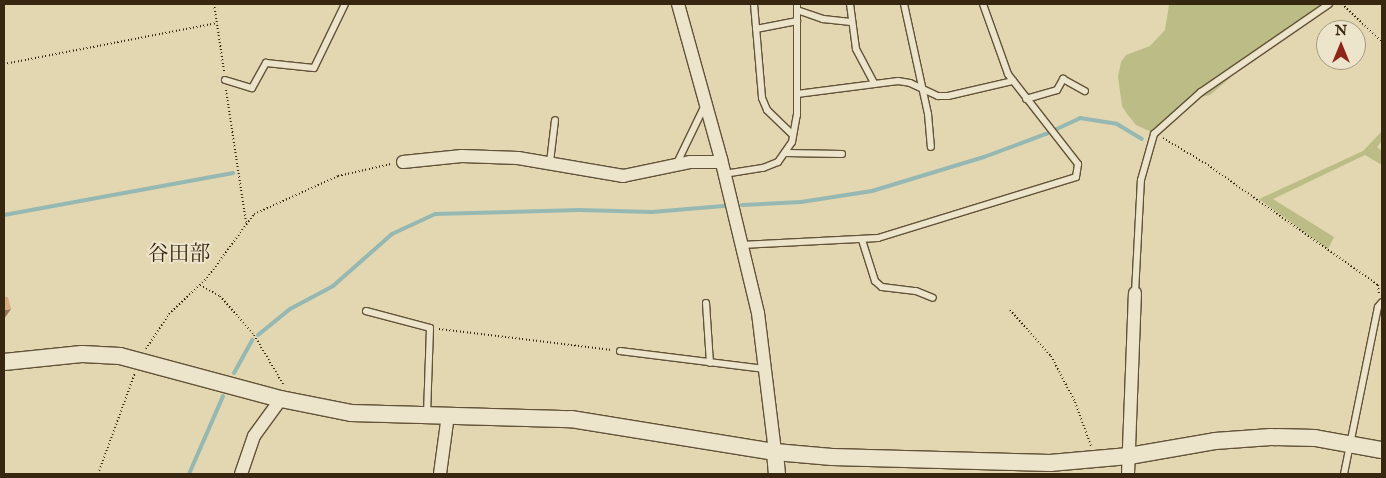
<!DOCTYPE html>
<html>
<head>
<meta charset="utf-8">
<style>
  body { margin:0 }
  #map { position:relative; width:1386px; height:478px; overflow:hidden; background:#e2d7b0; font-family:"IM FELL English","Noto Serif JP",serif }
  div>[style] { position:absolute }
  .green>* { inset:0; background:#bcbc86 }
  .stream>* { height:4px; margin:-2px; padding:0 2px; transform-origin:2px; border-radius:2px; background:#96b8b2 }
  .path>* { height:2px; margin-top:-1px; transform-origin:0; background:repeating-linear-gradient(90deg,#372610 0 1px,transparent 0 3.5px) }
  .roads { filter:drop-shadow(1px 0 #625238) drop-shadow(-1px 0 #625238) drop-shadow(0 1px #625238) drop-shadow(0 -1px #625238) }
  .service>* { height:6px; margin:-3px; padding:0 3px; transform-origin:3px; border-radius:3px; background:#ece5cc }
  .minor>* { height:12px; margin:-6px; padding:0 6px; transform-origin:6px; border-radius:6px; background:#ece5cc }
  .tertiary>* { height:16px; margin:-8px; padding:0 8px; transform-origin:8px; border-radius:8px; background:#ece5cc }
  .shaded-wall>* { inset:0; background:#9b795c }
  .building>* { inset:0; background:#ddad84 }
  span { translate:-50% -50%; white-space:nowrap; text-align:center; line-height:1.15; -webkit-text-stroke:4px #ece5cc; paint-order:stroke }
  .quarter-label { font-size:21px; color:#372610 }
  .frame { position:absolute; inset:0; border:5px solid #372610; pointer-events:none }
  .north { position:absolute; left:1316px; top:20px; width:50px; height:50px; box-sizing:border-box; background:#ece5cc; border:1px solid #a49981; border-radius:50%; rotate:0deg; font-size:14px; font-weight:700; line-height:20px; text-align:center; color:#372610 }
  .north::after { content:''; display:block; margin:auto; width:18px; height:22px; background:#8f2418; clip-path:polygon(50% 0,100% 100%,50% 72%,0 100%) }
</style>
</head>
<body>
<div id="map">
  <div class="green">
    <div style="clip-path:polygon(1130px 4px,1322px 4px,1239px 62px,1230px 78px,1210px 95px,1201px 97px,1158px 135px,1136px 125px,1127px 114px,1122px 106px,1118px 77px,1121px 62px,1126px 55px,1150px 46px,1165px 30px,1169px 5px)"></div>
    <div style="clip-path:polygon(1382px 131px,1382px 141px,1377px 147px,1382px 151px,1382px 165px,1365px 155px,1273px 199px,1334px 237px,1328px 249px,1259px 199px,1363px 151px)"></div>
  </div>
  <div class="stream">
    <div style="left:742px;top:205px;width:59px;rotate:-2.9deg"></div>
    <div style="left:801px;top:202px;width:72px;rotate:-8.8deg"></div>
    <div style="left:872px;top:191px;width:117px;rotate:-16.9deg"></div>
    <div style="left:984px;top:157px;width:66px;rotate:-20.4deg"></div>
    <div style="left:1046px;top:134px;width:38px;rotate:-25deg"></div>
    <div style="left:1080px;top:118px;width:37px;rotate:9deg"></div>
    <div style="left:1117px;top:124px;width:29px;rotate:31deg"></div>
    <div style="left:4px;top:215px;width:233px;rotate:-10.4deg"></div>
    <div style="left:258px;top:335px;width:41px;rotate:-39.1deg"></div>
    <div style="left:290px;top:309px;width:49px;rotate:-28.1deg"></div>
    <div style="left:333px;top:286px;width:79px;rotate:-41.4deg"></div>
    <div style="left:392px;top:234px;width:47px;rotate:-24.9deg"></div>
    <div style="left:435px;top:214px;width:144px;rotate:-1.6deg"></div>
    <div style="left:579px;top:210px;width:73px;rotate:1.6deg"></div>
    <div style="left:652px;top:212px;width:72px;rotate:-4.8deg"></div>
    <div style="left:234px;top:373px;width:38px;rotate:-61deg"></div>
    <div style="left:189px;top:474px;width:85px;rotate:-66.4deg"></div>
  </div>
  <div class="path">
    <div style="left:214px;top:4px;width:68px;rotate:81.5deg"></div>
    <div style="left:1342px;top:4px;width:55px;rotate:43.5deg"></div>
    <div style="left:4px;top:64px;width:217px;rotate:-10.9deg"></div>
    <div style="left:226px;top:90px;width:134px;rotate:81.4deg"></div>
    <div style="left:1163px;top:138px;width:49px;rotate:30.8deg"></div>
    <div style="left:1205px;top:163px;width:212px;rotate:35.2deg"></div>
    <div style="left:1378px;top:285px;width:9px;rotate:84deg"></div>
    <div style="left:200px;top:285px;width:23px;rotate:29deg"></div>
    <div style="left:220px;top:296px;width:52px;rotate:48.9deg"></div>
    <div style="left:254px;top:335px;width:59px;rotate:59.5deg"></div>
    <div style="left:1010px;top:310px;width:62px;rotate:48.3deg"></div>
    <div style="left:1051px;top:356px;width:52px;rotate:62.4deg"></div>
    <div style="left:1075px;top:402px;width:47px;rotate:70deg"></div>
    <div style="left:439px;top:329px;width:174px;rotate:6.9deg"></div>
    <div style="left:146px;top:349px;width:42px;rotate:-56.7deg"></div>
    <div style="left:169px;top:314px;width:52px;rotate:-43.5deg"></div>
    <div style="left:207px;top:278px;width:79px;rotate:-53.7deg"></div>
    <div style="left:254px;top:214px;width:92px;rotate:-24.3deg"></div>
    <div style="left:338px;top:176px;width:54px;rotate:-12.8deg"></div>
    <div style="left:98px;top:474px;width:108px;rotate:-69.9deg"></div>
  </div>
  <div class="roads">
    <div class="service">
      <div style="left:754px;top:4px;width:94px;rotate:85.1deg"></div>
      <div style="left:762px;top:98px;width:13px;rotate:67deg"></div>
      <div style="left:767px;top:110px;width:36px;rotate:44deg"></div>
      <div style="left:850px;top:4px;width:45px;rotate:82.4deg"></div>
      <div style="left:856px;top:49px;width:38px;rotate:62deg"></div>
      <div style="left:904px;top:4px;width:113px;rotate:77.7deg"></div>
      <div style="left:928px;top:114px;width:33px;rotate:85deg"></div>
      <div style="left:797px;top:10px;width:28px;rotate:19deg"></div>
      <div style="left:823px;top:19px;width:28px;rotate:6deg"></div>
      <div style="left:756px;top:29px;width:42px;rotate:-11deg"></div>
      <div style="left:225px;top:80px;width:28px;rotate:17deg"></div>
      <div style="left:252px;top:88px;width:29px;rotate:-61deg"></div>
      <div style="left:266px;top:63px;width:48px;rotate:5.9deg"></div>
      <div style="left:314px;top:68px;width:71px;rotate:-64.2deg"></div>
      <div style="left:797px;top:94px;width:102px;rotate:-7.3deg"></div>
      <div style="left:898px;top:81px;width:12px;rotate:9deg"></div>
      <div style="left:910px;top:83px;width:31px;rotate:25deg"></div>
      <div style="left:938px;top:96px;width:10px"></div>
      <div style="left:948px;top:96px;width:67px;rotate:-13deg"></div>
      <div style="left:1026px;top:99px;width:32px;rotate:-16deg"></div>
      <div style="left:1057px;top:90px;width:13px;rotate:-61deg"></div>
      <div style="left:1063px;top:79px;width:25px;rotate:29deg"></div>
      <div style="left:786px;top:153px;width:56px;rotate:1deg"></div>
      <div style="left:550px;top:162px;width:42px;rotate:-83.2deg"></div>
      <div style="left:677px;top:163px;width:64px;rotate:-64.2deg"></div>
      <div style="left:724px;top:174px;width:39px;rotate:-9deg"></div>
      <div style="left:763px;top:168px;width:16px;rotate:-22deg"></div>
      <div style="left:778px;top:162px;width:24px;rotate:-55deg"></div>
      <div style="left:792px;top:142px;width:27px;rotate:-80deg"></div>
      <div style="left:797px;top:115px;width:111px;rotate:-90deg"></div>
      <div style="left:862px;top:240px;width:43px;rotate:72.4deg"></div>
      <div style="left:875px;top:281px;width:9px;rotate:41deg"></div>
      <div style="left:882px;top:287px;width:34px;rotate:7deg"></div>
      <div style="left:916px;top:291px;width:18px;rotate:22deg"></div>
      <div style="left:741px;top:245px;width:137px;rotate:-2.9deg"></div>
      <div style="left:878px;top:238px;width:207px;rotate:-17.1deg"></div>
      <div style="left:1076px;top:177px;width:13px;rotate:-81deg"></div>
      <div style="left:1078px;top:164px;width:114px;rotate:-127.9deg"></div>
      <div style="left:1008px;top:74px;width:74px;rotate:-109.7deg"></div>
      <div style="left:1135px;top:293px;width:113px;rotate:-87deg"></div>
      <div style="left:1141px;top:180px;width:48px;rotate:-74.2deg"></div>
      <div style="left:1154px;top:134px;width:63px;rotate:-41.8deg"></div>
      <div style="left:1201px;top:92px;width:155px;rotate:-34.5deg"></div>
      <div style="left:706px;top:303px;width:60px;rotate:86.2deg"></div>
      <div style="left:366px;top:311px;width:66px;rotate:14.9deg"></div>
      <div style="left:430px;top:328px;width:86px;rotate:92deg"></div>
      <div style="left:620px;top:351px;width:146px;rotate:7.1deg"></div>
      <div style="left:1344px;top:474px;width:170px;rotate:-78.5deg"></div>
      <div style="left:1378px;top:307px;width:6px;rotate:-51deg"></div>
    </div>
    <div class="minor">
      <div style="left:678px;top:4px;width:161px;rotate:74.5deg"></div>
      <div style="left:721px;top:159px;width:158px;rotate:76.5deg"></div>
      <div style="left:758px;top:313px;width:140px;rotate:83deg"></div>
      <div style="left:403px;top:162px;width:59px;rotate:-5.8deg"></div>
      <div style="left:462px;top:156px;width:56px;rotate:2deg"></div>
      <div style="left:518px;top:158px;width:107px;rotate:9.7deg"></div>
      <div style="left:623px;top:176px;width:68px;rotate:-11.8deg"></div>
      <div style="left:690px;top:162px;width:31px"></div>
      <div style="left:241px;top:474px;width:40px;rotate:-71.1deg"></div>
      <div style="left:254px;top:436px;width:46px;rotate:-53.9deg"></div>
      <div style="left:440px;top:474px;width:60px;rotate:-82.3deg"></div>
      <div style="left:1128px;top:474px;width:181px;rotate:-87.8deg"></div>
    </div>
    <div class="tertiary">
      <div style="left:4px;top:362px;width:78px;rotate:-5.9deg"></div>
      <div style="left:82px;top:354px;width:38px;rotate:3deg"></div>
      <div style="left:120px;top:356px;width:167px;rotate:15deg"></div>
      <div style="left:281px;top:399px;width:71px;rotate:11.3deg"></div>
      <div style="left:351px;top:413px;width:220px;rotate:1.6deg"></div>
      <div style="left:571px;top:419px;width:207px;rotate:9.2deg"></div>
      <div style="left:775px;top:452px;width:57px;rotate:5deg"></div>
      <div style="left:832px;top:457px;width:218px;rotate:1.6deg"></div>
      <div style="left:1050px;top:463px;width:79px;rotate:-5.1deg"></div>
      <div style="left:1129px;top:456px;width:87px;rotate:-9.9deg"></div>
      <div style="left:1215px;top:441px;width:56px;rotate:-4.1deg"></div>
      <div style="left:1271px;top:437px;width:44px;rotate:1.3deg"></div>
      <div style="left:1315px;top:438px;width:68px;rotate:10.2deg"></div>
      <div style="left:775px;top:452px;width:22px;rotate:85deg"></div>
    </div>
  </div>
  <div class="shaded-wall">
    <div style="clip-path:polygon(11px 309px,4px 319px,4px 310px)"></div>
  </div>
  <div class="building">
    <div style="clip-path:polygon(4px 297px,8px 297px,11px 309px,4px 310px)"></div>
  </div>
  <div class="quarter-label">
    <span style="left:179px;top:255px">谷田部</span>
  </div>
  <div class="frame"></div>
  <div class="north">N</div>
</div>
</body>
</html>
